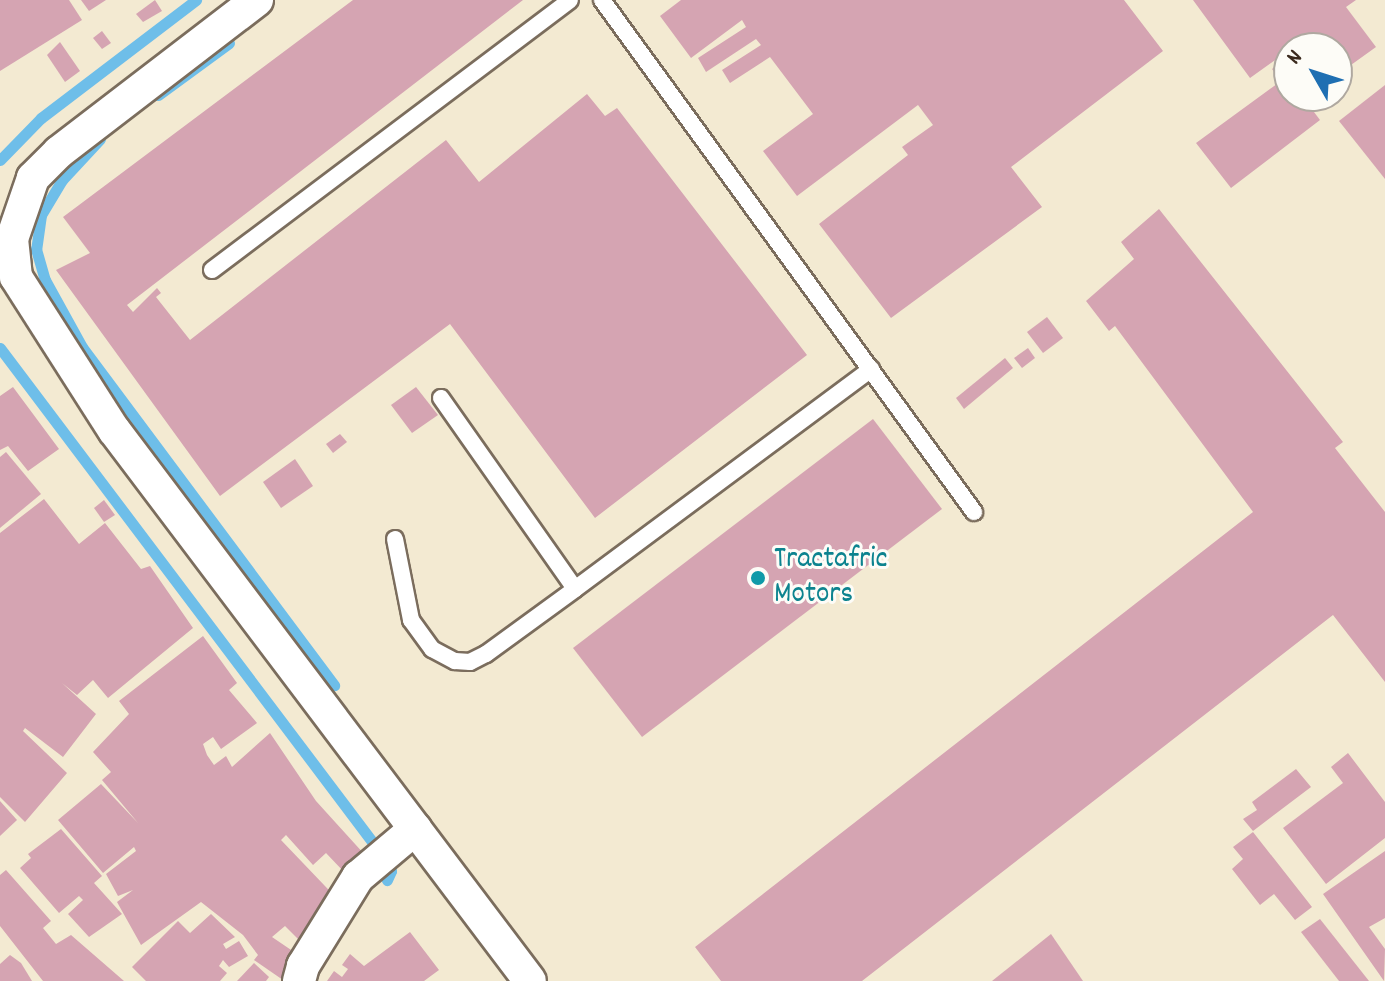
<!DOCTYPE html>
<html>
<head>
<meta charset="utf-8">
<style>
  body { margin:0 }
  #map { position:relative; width:1385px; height:981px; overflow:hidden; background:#f3ead2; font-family:Dekko,sans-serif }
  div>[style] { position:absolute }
  .stream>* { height:11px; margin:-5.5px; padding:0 5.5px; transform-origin:5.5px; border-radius:5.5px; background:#6ebee9 }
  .building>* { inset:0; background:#d5a4b2 }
  .roads { filter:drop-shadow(2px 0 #7b6d5d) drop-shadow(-2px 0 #7b6d5d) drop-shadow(0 2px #7b6d5d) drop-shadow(0 -2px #7b6d5d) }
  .lane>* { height:16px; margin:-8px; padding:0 8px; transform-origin:8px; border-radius:8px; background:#fff }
  .street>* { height:32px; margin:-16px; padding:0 16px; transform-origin:16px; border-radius:16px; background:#fff }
  .dots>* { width:22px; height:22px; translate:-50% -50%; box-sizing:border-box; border:4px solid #fdfcf7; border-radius:50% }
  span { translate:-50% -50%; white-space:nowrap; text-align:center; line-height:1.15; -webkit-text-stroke:6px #fdfcf7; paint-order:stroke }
  .culture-label { font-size:30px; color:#0d838f }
  .left { translate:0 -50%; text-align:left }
  .north { position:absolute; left:1273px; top:32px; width:80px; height:80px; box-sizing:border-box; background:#fdfcf7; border:2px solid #afa8a0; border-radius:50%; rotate:309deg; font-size:22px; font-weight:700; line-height:32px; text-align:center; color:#3b2a1e }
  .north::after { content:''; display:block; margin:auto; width:28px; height:36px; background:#1f6fb2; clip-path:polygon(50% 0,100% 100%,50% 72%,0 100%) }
</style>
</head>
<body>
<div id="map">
  <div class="stream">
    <div style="left:158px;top:95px;width:88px;rotate:-36.2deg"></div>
    <div style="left:100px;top:139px;width:56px;rotate:132.8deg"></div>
    <div style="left:62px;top:180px;width:41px;rotate:121deg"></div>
    <div style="left:41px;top:215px;width:34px;rotate:98deg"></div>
    <div style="left:36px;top:249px;width:32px;rotate:74deg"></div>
    <div style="left:45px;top:280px;width:77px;rotate:61.1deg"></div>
    <div style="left:82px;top:347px;width:422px;rotate:53.3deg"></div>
    <div style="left:0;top:160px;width:59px;rotate:-45.7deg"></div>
    <div style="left:41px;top:118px;width:195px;rotate:-37.3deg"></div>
    <div style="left:0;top:348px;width:636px;rotate:52.99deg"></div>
    <div style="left:383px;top:856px;width:17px;rotate:62deg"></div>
    <div style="left:391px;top:871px;width:10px;rotate:114deg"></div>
  </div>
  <div class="building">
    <div style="clip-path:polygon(0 0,69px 0,82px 20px,0 71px)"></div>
    <div style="clip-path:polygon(81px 0,106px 0,89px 11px)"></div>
    <div style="clip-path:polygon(155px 0,162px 11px,143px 22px,136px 14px)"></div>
    <div style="clip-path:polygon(353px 0,523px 0,127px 305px,133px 312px,157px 288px,161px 293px,156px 297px,190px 340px,446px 140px,479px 182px,587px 94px,605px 116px,617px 108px,807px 355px,595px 518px,450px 324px,220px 496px,56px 270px,90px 253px,63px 217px)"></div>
    <div style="clip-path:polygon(681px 0,1124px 0,1163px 51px,1011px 167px,1042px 207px,891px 318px,819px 224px,908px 155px,902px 147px,933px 125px,918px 105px,797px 196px,763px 151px,813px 114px,770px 57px,730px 83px,722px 70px,761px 45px,756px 39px,706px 72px,698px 58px,746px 27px,742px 20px,691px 58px,660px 16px)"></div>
    <div style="clip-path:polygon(1193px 0,1356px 0,1346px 7px,1376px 47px,1337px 75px,1337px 48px,1289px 48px,1289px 64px,1282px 55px,1250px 78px)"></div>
    <div style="clip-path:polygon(102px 31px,111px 43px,102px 49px,93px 38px)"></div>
    <div style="clip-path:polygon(60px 42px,80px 71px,65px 82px,47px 55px)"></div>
    <div style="clip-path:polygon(1277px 65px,1289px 79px,1289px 96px,1302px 96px,1320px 120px,1231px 188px,1196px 143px,1281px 81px,1272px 69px)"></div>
    <div style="clip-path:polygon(1385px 85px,1385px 179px,1339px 121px)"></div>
    <div style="clip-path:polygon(1159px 209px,1343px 442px,1335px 448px,1385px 512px,1385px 682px,1333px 615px,862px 981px,721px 981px,695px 947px,1253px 512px,1115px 326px,1109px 331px,1086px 301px,1134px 259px,1121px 242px)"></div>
    <div style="clip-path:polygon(1047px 317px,1063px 338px,1043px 353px,1027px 332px)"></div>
    <div style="clip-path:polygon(1028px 348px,1035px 358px,1022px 368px,1014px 358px)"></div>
    <div style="clip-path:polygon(1005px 358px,1013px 368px,964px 409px,956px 398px)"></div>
    <div style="clip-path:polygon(13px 387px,59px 449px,28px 471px,8px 446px,0 450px,0 396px)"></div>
    <div style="clip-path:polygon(416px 387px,438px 415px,412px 433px,391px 405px)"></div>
    <div style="clip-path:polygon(873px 419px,942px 509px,642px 737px,573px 648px)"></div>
    <div style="clip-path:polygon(340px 434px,347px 442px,333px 453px,326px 444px)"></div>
    <div style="clip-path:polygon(6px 452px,41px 494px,0 528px,0 457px)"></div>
    <div style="clip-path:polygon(295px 459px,313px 486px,281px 508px,263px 482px)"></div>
    <div style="clip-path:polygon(44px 499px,79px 544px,105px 523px,141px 569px,150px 566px,193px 628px,108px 698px,93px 680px,77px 695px,62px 683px,96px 714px,63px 757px,25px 728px,23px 731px,67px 773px,25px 822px,0 797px,0 533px)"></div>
    <div style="clip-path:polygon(104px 500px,115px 515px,104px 522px,94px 508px)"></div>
    <div style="clip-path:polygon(203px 636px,237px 683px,229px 690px,257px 723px,221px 749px,213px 737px,203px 744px,207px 755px,214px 765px,226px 756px,232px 767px,270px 733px,316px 801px,365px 855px,345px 873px,326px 853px,313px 865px,286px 835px,281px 840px,346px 908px,306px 947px,285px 926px,272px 937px,300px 956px,283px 980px,254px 960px,258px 955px,243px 935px,201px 902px,141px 945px,117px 902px,133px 890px,118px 896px,106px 874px,136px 851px,134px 847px,103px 873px,58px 820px,101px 784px,138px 823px,102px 780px,111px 772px,93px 752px,129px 714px,119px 701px)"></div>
    <div style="clip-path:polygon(1348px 753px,1385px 802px,1385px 838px,1326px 884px,1283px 828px,1343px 783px,1331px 767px)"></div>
    <div style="clip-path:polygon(1296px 769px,1311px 787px,1253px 831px,1243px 819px,1257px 810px,1252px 802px)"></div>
    <div style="clip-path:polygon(0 801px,17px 820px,0 836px)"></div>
    <div style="clip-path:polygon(61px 829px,102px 876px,94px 883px,122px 914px,89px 937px,68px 914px,83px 900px,79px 896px,59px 913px,20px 868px,31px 858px,28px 854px)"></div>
    <div style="clip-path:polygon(1253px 832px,1312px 907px,1295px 920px,1274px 894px,1260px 905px,1232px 869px,1243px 859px,1233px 847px)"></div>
    <div style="clip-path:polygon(1385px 851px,1385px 918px,1369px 927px,1385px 949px,1384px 981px,1323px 894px)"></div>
    <div style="clip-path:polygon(6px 870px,51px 921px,43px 928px,56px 944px,71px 935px,124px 981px,43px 981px,0 926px,0 875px)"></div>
    <div style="clip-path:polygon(211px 914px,235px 937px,223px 944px,226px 949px,239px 941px,248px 956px,229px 967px,223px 960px,219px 966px,227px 973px,220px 981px,146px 981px,132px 967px,178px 921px,190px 933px)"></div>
    <div style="clip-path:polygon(1320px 919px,1369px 981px,1339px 981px,1301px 932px)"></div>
    <div style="clip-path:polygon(410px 932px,439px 970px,424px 981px,327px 981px,334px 971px,342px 977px,348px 969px,342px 965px,350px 954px,364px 966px)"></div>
    <div style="clip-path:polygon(1051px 934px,1083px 981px,992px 981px)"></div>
    <div style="clip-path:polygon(10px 955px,21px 963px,32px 981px,0 981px,0 964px)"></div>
    <div style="clip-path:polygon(254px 963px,269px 977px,266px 981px,237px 981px)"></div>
  </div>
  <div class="roads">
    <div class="lane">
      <div style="left:602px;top:0;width:633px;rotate:54deg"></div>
      <div style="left:212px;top:270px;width:448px;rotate:-37deg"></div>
      <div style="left:441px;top:398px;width:233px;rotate:54.9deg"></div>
      <div style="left:575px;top:589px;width:369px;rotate:-36.6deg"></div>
      <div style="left:395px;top:539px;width:83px;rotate:78.8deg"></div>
      <div style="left:411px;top:620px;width:36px;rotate:54deg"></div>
      <div style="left:432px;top:649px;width:26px;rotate:28deg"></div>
      <div style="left:455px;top:661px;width:15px;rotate:4deg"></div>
      <div style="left:470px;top:662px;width:18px;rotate:-27deg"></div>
      <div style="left:486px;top:654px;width:110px;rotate:-36.1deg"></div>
    </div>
    <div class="street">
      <div style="left:257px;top:0;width:250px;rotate:142.5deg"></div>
      <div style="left:59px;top:152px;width:37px;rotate:135deg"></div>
      <div style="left:33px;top:178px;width:65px;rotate:109deg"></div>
      <div style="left:12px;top:239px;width:38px;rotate:84deg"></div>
      <div style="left:16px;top:277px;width:182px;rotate:57.4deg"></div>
      <div style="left:114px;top:430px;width:690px;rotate:52.95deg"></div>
      <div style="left:299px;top:981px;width:16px;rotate:-75deg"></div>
      <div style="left:303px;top:966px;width:105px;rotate:-58.3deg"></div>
      <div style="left:358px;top:877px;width:75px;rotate:-40.1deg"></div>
    </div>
  </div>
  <div class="dots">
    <div style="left:758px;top:578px;background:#0f9aa8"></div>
  </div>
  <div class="culture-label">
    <span class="left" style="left:774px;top:578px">Tractafric<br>Motors</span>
  </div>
  <div class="north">N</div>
</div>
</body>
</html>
